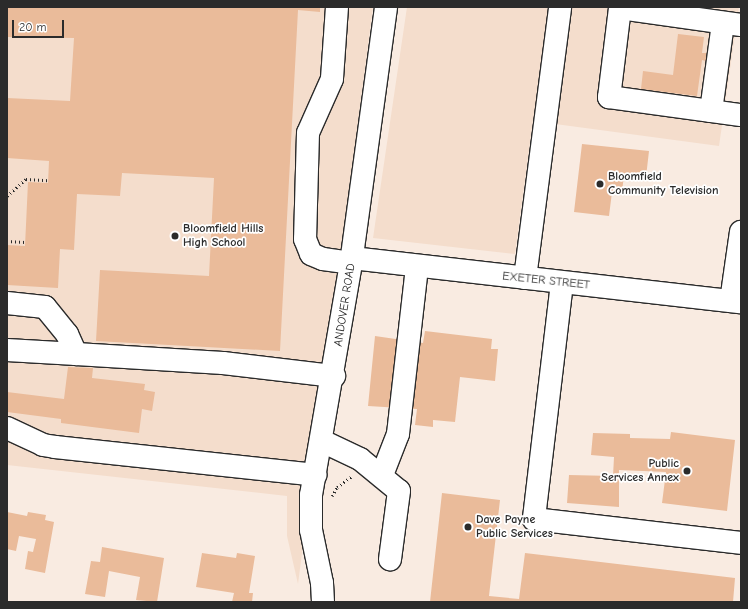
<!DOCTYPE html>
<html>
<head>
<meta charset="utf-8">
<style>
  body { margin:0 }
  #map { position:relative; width:748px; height:609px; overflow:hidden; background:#f9ebe1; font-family:"Comic Neue",sans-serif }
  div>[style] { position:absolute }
  .built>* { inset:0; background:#f4ddcc }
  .building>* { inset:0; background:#eabb9a }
  .path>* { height:2.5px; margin-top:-1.25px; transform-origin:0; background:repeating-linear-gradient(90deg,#2b2b2b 0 1px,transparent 0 4px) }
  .roads { filter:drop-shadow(1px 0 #2b2b2b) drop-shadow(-1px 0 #2b2b2b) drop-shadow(0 1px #2b2b2b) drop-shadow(0 -1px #2b2b2b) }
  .minor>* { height:22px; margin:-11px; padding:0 11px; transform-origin:11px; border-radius:11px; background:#fff }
  .dots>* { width:11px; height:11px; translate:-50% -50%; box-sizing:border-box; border:2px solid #fff; border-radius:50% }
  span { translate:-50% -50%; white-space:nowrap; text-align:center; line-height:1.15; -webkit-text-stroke:3.5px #fff; paint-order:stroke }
  .poi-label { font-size:12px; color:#2b2b2b; font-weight:700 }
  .left { translate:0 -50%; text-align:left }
  .right { translate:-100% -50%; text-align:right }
  .street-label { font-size:12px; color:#2b2b2b }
  .frame { position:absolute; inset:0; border:8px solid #2b2b2b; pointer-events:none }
  .scale { position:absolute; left:12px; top:20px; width:52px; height:18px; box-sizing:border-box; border:2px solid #2b2b2b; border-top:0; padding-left:5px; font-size:12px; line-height:14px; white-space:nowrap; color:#2b2b2b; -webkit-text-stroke:3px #fff; paint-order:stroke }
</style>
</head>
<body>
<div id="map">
  <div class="built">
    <div style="clip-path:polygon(7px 7px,373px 7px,298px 584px,287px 536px,287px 496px,7px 465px)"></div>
    <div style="clip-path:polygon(407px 7px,739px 7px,719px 146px,533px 121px,515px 254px,373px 238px)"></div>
  </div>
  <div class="building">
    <div style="clip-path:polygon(7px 7px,320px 7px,320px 12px,298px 10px,280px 351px,96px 341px,100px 270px,209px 276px,214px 178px,122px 173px,120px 196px,77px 194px,74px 250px,60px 249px,58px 288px,7px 285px,7px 245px,25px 246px,28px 182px,48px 183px,49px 161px,7px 158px,7px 98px,70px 101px,74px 38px,7px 37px)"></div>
    <div style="clip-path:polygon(678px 34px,704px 37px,702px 53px,707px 53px,706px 61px,702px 60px,697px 96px,641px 89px,643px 71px,673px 75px)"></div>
    <div style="clip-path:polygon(582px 144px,649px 151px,646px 177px,624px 174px,622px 193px,612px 192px,609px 216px,574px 212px)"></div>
    <div style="clip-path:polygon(425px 331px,492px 339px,491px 349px,498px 349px,495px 381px,460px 377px,455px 422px,433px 420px,433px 427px,415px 425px,417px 409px,368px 406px,375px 336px,423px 343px)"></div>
    <div style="clip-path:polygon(68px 367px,93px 368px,92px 378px,145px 384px,144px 390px,155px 392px,152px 411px,142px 409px,139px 433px,61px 423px,61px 419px,7px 412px,7px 392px,64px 399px)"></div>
    <div style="clip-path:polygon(671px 432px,735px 440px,727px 511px,662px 503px,666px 472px,619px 470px,619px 507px,567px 503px,569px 475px,613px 476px,614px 457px,591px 455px,593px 433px,630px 434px,630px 438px,670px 439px)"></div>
    <div style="clip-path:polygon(442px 493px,500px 500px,489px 596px,519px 599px,525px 553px,735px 578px,733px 602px,430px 602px)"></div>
    <div style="clip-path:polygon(7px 512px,27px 516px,28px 512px,46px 515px,45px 520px,54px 522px,45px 573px,25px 569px,28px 551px,33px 552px,36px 539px,19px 536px,16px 551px,7px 549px)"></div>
    <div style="clip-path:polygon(102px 547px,164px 558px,157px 602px,136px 600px,140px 577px,109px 571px,105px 597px,85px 594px,91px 561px,100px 562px)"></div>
    <div style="clip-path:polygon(202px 553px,236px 558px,237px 553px,255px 556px,249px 593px,253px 593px,252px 602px,232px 602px,234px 593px,196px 587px)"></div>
  </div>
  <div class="path">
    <div style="left:7px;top:196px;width:25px;rotate:-42deg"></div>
    <div style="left:26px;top:179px;width:22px;rotate:3deg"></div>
    <div style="left:7px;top:241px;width:18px;rotate:3deg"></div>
    <div style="left:332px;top:496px;width:10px;rotate:-61deg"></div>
    <div style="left:337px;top:487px;width:19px;rotate:-36deg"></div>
  </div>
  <div class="roads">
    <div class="minor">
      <div style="left:337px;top:7px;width:72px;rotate:94deg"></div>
      <div style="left:332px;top:79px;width:59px;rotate:114deg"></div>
      <div style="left:308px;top:133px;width:106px;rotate:91.6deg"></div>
      <div style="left:305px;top:239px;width:16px;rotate:68deg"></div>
      <div style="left:311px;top:254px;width:13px;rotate:23deg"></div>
      <div style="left:323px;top:259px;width:28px;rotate:8deg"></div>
      <div style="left:741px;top:25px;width:122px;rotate:-172deg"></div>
      <div style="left:620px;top:8px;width:90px;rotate:97deg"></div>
      <div style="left:609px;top:97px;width:133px;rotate:7.8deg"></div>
      <div style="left:711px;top:111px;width:89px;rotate:-82.2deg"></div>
      <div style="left:352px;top:258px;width:391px;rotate:6.5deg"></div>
      <div style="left:525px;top:278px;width:273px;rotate:-82.6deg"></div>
      <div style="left:562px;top:283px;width:238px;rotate:96.8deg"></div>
      <div style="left:534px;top:519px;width:208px;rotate:6.6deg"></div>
      <div style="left:731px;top:301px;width:70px;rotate:-81.8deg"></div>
      <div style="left:7px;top:303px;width:38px;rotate:6deg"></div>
      <div style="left:45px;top:307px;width:35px;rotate:51deg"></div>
      <div style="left:67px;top:334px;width:22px;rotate:66deg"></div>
      <div style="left:76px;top:354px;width:147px;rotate:3.5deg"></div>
      <div style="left:223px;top:363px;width:112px;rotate:6.7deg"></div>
      <div style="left:7px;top:350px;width:69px;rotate:3.3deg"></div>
      <div style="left:7px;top:428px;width:40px;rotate:25deg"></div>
      <div style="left:43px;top:445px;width:12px;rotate:9deg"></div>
      <div style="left:55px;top:447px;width:262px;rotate:6.1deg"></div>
      <div style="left:322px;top:441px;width:42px;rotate:25.3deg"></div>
      <div style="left:360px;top:459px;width:50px;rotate:39.4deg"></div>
      <div style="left:399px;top:491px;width:69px;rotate:97.5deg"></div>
      <div style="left:382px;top:475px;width:44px;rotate:-68.7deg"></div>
      <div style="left:398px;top:434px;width:168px;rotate:-83.5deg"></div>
      <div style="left:323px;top:602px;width:19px;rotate:-93deg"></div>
      <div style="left:322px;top:583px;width:54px;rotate:-101.7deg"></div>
      <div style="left:311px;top:530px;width:35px;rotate:-90deg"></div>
      <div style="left:311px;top:495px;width:235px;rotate:-80.2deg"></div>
      <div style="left:351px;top:263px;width:258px;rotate:-82.2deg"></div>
    </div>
  </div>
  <div class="dots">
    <div style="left:600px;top:184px;background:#2b2b2b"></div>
    <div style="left:175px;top:236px;background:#2b2b2b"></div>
    <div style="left:687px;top:471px;background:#2b2b2b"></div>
    <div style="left:468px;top:527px;background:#2b2b2b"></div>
  </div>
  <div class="poi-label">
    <span class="left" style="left:608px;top:184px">Bloomfield<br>Community Television</span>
    <span class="left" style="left:183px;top:236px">Bloomfield Hills<br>High School</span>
    <span class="right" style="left:679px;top:471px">Public<br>Services Annex</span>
    <span class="left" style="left:476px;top:527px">Dave Payne<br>Public Services</span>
  </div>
  <div class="street-label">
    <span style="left:546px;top:281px;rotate:6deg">EXETER STREET</span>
    <span style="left:345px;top:305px;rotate:-81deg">ANDOVER ROAD</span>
  </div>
  <div class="frame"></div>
  <div class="scale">20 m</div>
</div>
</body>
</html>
